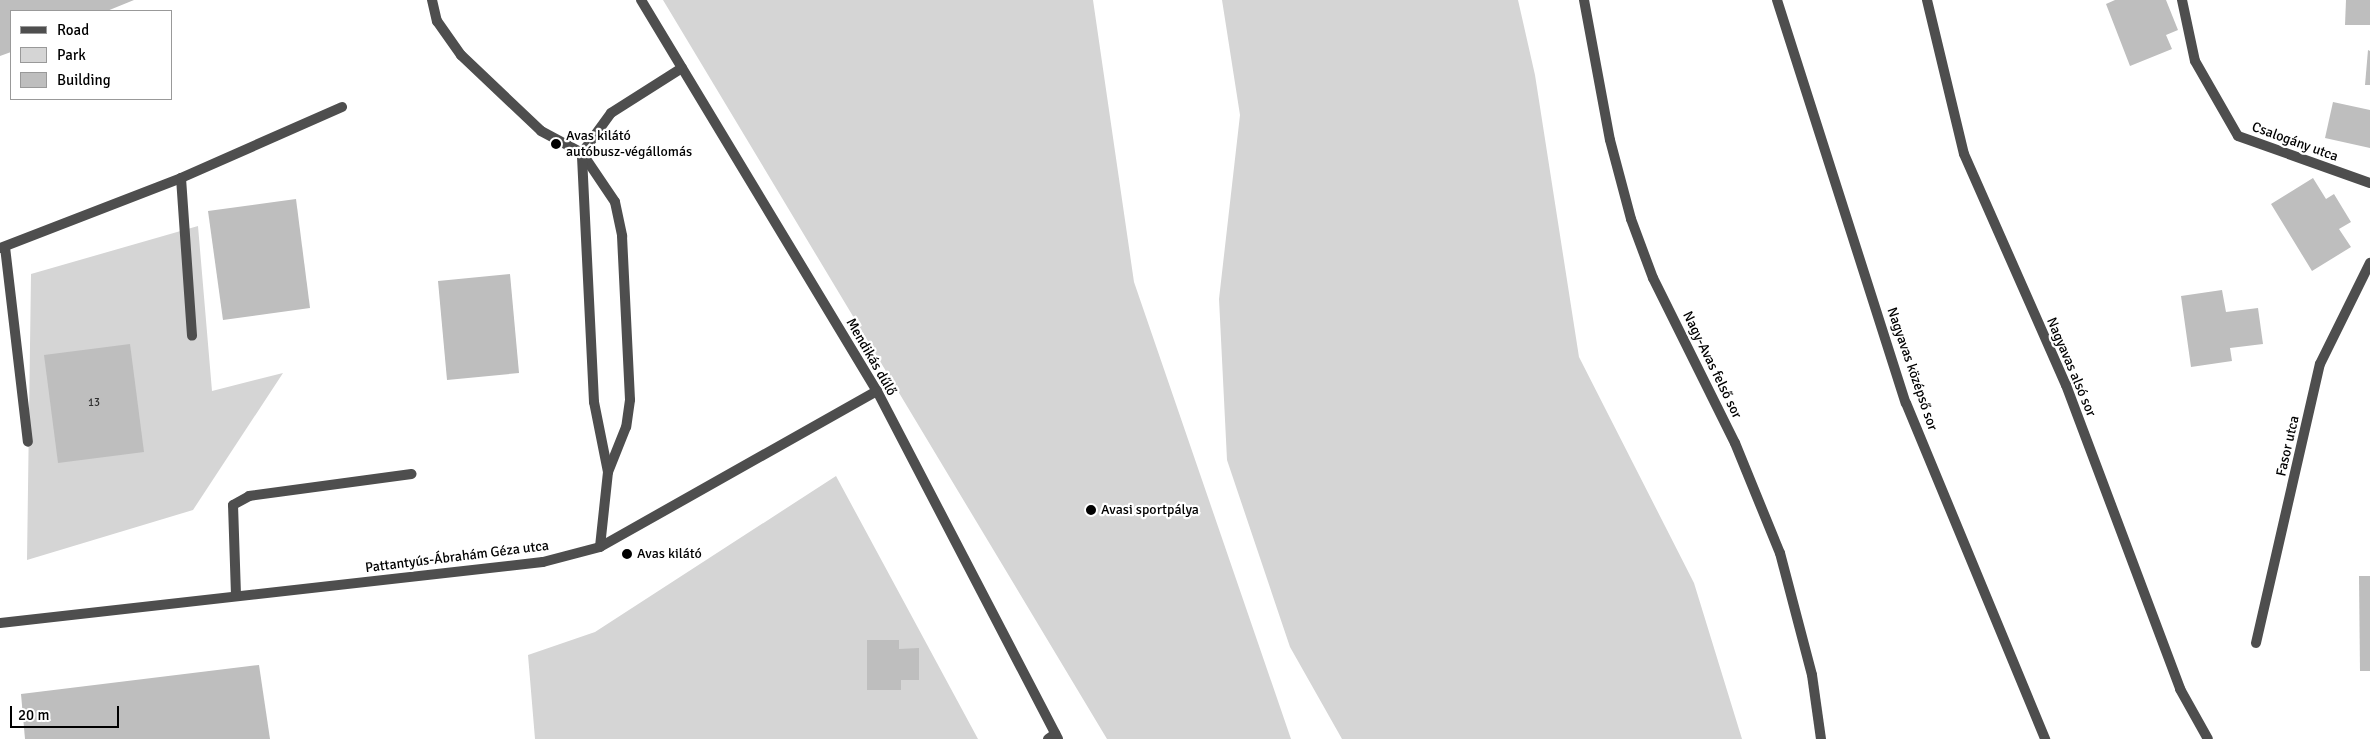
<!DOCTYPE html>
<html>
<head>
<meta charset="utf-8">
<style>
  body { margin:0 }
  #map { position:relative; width:2370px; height:739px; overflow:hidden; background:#fff; font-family:Signika,sans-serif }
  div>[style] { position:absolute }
  .green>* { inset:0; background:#d5d5d5 }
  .building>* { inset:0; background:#bebebe }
  .lane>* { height:10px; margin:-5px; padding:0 5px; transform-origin:5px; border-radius:5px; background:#4e4e4e }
  .street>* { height:10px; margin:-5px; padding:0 5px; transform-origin:5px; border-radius:5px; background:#4e4e4e }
  .dots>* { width:14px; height:14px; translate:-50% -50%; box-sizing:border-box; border:2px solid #fff; border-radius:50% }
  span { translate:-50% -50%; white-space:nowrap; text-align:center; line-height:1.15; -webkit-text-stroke:4.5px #fff; paint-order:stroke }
  .number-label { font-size:11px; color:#303030 }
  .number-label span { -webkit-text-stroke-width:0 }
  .poi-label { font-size:14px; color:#000 }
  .left { translate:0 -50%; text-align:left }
  .street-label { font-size:14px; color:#000 }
  .legend { position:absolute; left:10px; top:10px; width:162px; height:90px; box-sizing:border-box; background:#fff; border:1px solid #999; margin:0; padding:6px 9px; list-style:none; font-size:15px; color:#000 }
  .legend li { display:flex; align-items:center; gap:10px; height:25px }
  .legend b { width:25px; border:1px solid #999 }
  .scale { position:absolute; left:10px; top:706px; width:109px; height:22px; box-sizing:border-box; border:2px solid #000; border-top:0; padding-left:6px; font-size:15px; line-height:18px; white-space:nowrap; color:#000; -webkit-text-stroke:4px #fff; paint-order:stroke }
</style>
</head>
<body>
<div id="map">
  <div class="green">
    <div style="clip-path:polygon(663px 0,1093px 0,1134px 282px,1291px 739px,1107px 739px)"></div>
    <div style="clip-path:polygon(1222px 0,1518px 0,1535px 75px,1579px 357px,1694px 583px,1742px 739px,1342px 739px,1290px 647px,1227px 460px,1219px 299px,1240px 115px)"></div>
    <div style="clip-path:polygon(198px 226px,212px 391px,283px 373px,193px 510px,27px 560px,31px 274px)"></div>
    <div style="clip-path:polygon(836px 476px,978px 739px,535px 739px,528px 655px,595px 632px)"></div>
  </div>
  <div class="building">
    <div style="clip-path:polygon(0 0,134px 0,107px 11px,11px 11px,11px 52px,0 56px)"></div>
    <div style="clip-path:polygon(2115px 0,2166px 0,2178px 30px,2166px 35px,2172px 49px,2130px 66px,2106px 4px)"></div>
    <div style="clip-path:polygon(2346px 0,2370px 0,2370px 25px,2345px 25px)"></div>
    <div style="clip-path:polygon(2368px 50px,2370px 51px,2370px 85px,2365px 85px)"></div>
    <div style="clip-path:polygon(2333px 102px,2370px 110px,2370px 148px,2325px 138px)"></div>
    <div style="clip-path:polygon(2313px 178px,2326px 199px,2334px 194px,2351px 222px,2339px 229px,2351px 247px,2312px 271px,2271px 204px)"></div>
    <div style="clip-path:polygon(296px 199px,310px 308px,223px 320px,208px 211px)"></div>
    <div style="clip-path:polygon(510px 274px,519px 373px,447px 380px,438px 281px)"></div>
    <div style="clip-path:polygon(2222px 290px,2226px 312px,2258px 308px,2263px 344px,2230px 348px,2232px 361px,2191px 367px,2181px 296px)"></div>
    <div style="clip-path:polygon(130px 344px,144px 452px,58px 463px,44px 355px)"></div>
    <div style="clip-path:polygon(2359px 576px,2370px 576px,2370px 671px,2360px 671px)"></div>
    <div style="clip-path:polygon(867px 640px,899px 640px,899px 649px,919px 648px,919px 680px,901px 680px,901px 690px,867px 690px)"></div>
    <div style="clip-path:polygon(259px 665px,270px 739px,25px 739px,21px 694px)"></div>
  </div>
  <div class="lane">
    <div style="left:432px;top:0;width:22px;rotate:77deg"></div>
    <div style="left:437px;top:21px;width:42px;rotate:54.8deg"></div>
    <div style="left:461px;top:55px;width:110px;rotate:43.5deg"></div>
    <div style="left:541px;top:131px;width:47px;rotate:28.2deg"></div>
    <div style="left:582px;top:153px;width:59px;rotate:56deg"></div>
    <div style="left:615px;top:202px;width:35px;rotate:78deg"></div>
    <div style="left:622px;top:236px;width:164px;rotate:87.2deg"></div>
    <div style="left:630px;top:400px;width:27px;rotate:98deg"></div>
    <div style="left:626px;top:427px;width:48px;rotate:111.8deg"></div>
    <div style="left:608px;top:472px;width:75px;rotate:96.1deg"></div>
    <div style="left:608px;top:472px;width:71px;rotate:-101.3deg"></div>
    <div style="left:594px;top:402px;width:249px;rotate:-92.8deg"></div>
    <div style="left:582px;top:153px;width:49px;rotate:-54.1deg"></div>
    <div style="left:611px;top:113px;width:84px;rotate:-32.4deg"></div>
    <div style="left:236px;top:595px;width:90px;rotate:-91.9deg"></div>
    <div style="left:233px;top:505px;width:18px;rotate:-29deg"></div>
    <div style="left:249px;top:496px;width:164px;rotate:-7.7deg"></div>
    <div style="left:1048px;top:739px;width:9px;rotate:-36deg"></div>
  </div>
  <div class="street">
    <div style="left:641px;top:0;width:457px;rotate:58.9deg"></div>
    <div style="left:877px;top:391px;width:392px;rotate:62.5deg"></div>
    <div style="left:1584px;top:0;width:142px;rotate:79.5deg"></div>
    <div style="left:1610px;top:140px;width:82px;rotate:75.1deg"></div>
    <div style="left:1631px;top:219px;width:63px;rotate:69.6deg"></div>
    <div style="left:1653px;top:278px;width:184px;rotate:63.6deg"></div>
    <div style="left:1735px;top:443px;width:119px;rotate:67.8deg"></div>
    <div style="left:1780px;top:553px;width:126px;rotate:75.3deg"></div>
    <div style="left:1812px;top:675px;width:65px;rotate:82deg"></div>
    <div style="left:1777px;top:0;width:423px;rotate:72.3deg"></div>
    <div style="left:1906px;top:403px;width:364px;rotate:67.5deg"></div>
    <div style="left:1927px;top:0;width:158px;rotate:76.5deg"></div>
    <div style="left:1964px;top:154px;width:253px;rotate:66.2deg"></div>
    <div style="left:2066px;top:385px;width:325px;rotate:69.4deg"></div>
    <div style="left:2180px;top:689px;width:57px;rotate:60.8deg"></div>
    <div style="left:2182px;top:0;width:62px;rotate:78deg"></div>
    <div style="left:2195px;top:61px;width:86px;rotate:60.2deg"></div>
    <div style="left:2238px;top:136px;width:140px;rotate:19.6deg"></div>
    <div style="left:181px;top:178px;width:158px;rotate:86deg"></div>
    <div style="left:5px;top:247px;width:196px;rotate:83.3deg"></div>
    <div style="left:0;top:248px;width:194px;rotate:-21.1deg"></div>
    <div style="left:181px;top:178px;width:176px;rotate:-23.8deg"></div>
    <div style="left:0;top:623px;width:546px;rotate:-6.41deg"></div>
    <div style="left:543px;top:562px;width:59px;rotate:-14.7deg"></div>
    <div style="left:600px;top:547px;width:318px;rotate:-29.4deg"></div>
    <div style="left:2256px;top:643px;width:286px;rotate:-77.1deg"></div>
    <div style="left:2320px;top:364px;width:113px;rotate:-63.7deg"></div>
  </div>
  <div class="dots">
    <div style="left:556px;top:144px;background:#000"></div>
    <div style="left:1091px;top:510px;background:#000"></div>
    <div style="left:627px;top:554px;background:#000"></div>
  </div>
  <div class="number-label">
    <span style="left:94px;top:403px">13</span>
  </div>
  <div class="poi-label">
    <span class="left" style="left:566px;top:144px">Avas kilátó<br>autóbusz-végállomás</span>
    <span class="left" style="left:1101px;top:510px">Avasi sportpálya</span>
    <span class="left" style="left:637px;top:554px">Avas kilátó</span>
  </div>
  <div class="street-label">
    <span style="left:2295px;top:142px;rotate:20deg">Csalogány utca</span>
    <span style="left:871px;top:357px;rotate:60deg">Mendikás dűlő</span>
    <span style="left:1712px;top:365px;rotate:64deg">Nagy-Avas felső sor</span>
    <span style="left:2071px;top:367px;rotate:67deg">Nagyavas alsó sor</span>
    <span style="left:1912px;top:369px;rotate:71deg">Nagyavas középső sor</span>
    <span style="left:2288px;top:446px;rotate:-77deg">Fasor utca</span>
    <span style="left:457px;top:557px;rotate:-7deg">Pattantyús-Ábrahám Géza utca</span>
  </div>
  <ul class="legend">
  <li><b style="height:6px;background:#4e4e4e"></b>Road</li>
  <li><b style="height:14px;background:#d5d5d5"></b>Park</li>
  <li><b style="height:14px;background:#bebebe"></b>Building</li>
  </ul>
  <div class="scale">20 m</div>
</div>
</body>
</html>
